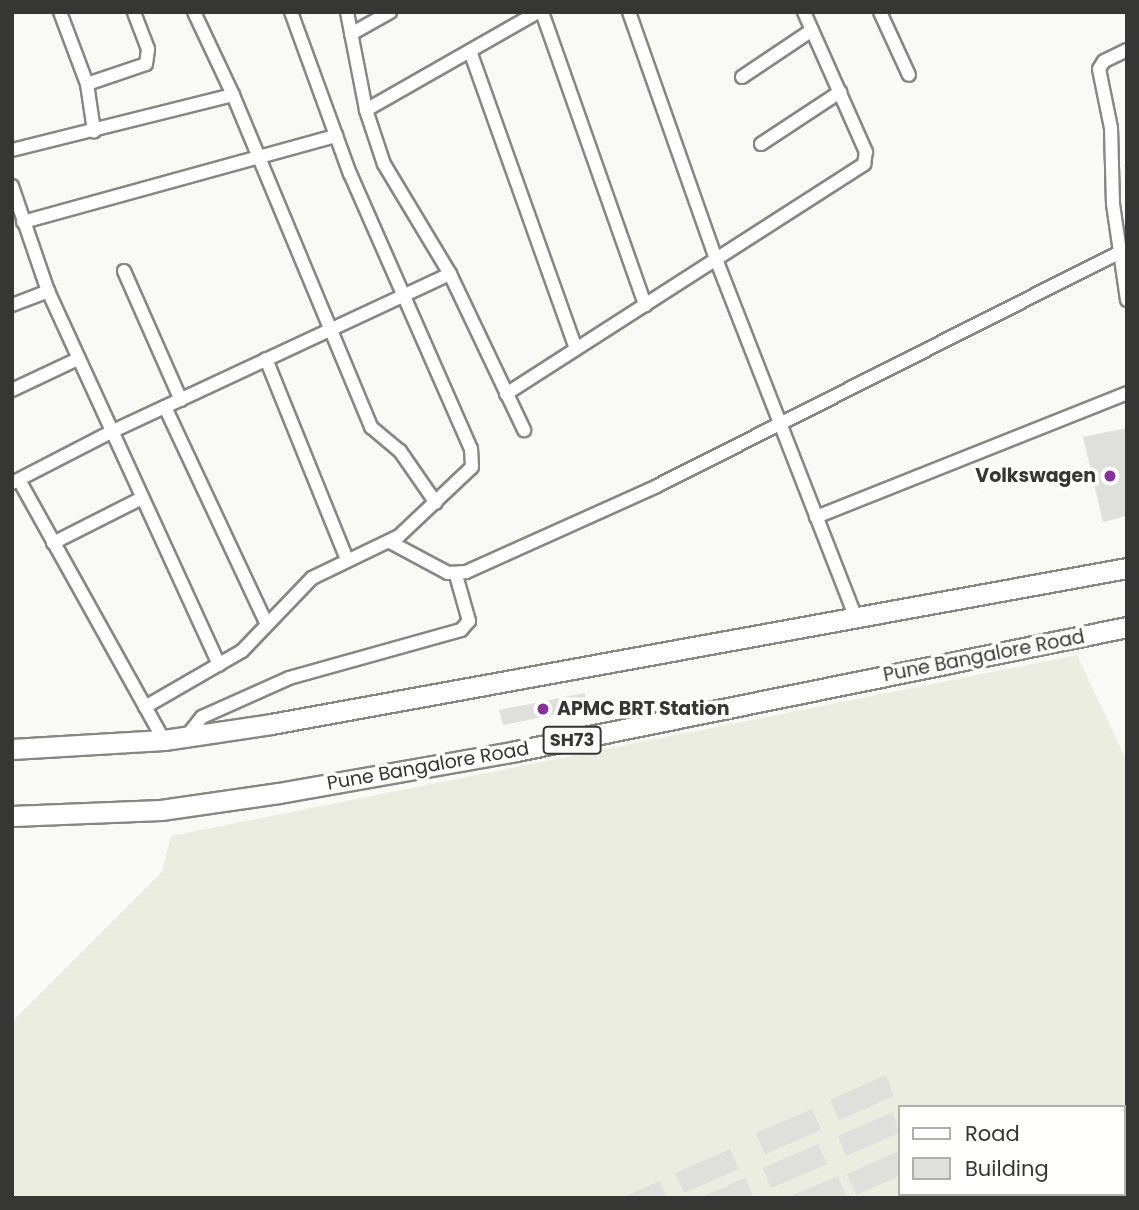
<!DOCTYPE html>
<html>
<head>
<meta charset="utf-8">
<style>
  body { margin:0 }
  #map { position:relative; width:1139px; height:1210px; overflow:hidden; background:#f9f9f5; font-family:Poppins,sans-serif }
  div>[style] { position:absolute }
  .built>* { inset:0; background:#ecede1 }
  .building>* { inset:0; background:#dfdfdb }
  .roads { filter:drop-shadow(2px 0 #878784) drop-shadow(-2px 0 #878784) drop-shadow(0 2px #878784) drop-shadow(0 -2px #878784) }
  .minor>* { height:12px; margin:-6px; padding:0 6px; transform-origin:6px; border-radius:6px; background:#fff }
  .primary>* { height:19px; margin:-9.5px; padding:0 9.5px; transform-origin:9.5px; border-radius:9.5px; background:#fff }
  .dots>* { width:19px; height:19px; translate:-50% -50%; box-sizing:border-box; border:4px solid #fffffe; border-radius:50% }
  span { translate:-50% -50%; white-space:nowrap; text-align:center; line-height:1.15; -webkit-text-stroke:7px #fffffe; paint-order:stroke }
  .shield-label span { padding:2px 5px; background:#fffffe; border:2px solid; border-radius:5px; -webkit-text-stroke-width:0 }
  .shield-label { font-size:18px; color:#363635; font-weight:700 }
  .poi-label { font-size:19px; color:#363635; font-weight:700 }
  .right { translate:-100% -50%; text-align:right }
  .left { translate:0 -50%; text-align:left }
  .street-label { font-size:19px; color:#363635 }
  .frame { position:absolute; inset:0; border:14px solid #363635; pointer-events:none }
  .legend { position:absolute; left:898px; top:1105px; width:228px; height:91px; box-sizing:border-box; background:#fffffe; border:2px solid #afafae; margin:0; padding:9px 12px; list-style:none; font-size:21px; color:#363635 }
  .legend li { display:flex; align-items:center; gap:14px; height:35px }
  .legend b { width:35px; border:2px solid #afafae }
</style>
</head>
<body>
<div id="map">
  <div class="built">
    <div style="clip-path:polygon(evenodd,1077px 655px,1127px 762px,1127px 1198px,12px 1198px,12px 1022px,162px 872px,171px 836px,1077px 655px,899px 1107px,1123px 1107px,1123px 1194px,899px 1194px,899px 1107px)"></div>
  </div>
  <div class="building">
    <div style="clip-path:polygon(1127px 428px,1127px 516px,1103px 522px,1083px 437px)"></div>
    <div style="clip-path:polygon(585px 693px,587px 708px,503px 725px,499px 710px)"></div>
    <div style="clip-path:polygon(886px 1075px,894px 1096px,839px 1120px,830px 1100px)"></div>
    <div style="clip-path:polygon(812px 1109px,821px 1130px,765px 1154px,756px 1133px)"></div>
    <div style="clip-path:polygon(893px 1112px,899px 1133px,846px 1156px,838px 1136px)"></div>
    <div style="clip-path:polygon(818px 1144px,827px 1164px,771px 1188px,763px 1168px)"></div>
    <div style="clip-path:polygon(730px 1149px,739px 1169px,684px 1193px,675px 1173px)"></div>
    <div style="clip-path:polygon(899px 1151px,899px 1176px,856px 1195px,847px 1174px)"></div>
    <div style="clip-path:polygon(838px 1176px,846px 1196px,787px 1198px)"></div>
    <div style="clip-path:polygon(745px 1178px,754px 1198px,700px 1198px)"></div>
    <div style="clip-path:polygon(660px 1181px,667px 1198px,621px 1198px)"></div>
  </div>
  <div class="roads">
    <div class="minor">
      <div style="left:60px;top:12px;width:77px;rotate:69.4deg"></div>
      <div style="left:87px;top:84px;width:48px;rotate:81.5deg"></div>
      <div style="left:194px;top:12px;width:92px;rotate:64.8deg"></div>
      <div style="left:347px;top:12px;width:100px;rotate:79deg"></div>
      <div style="left:366px;top:110px;width:57px;rotate:71.6deg"></div>
      <div style="left:384px;top:164px;width:128px;rotate:59deg"></div>
      <div style="left:450px;top:274px;width:173px;rotate:64.6deg"></div>
      <div style="left:542px;top:12px;width:311px;rotate:70.6deg"></div>
      <div style="left:629px;top:12px;width:262px;rotate:70.6deg"></div>
      <div style="left:716px;top:259px;width:382px;rotate:68.7deg"></div>
      <div style="left:880px;top:12px;width:69px;rotate:65.3deg"></div>
      <div style="left:351px;top:34px;width:45px;rotate:-29.4deg"></div>
      <div style="left:1127px;top:50px;width:25px;rotate:154deg"></div>
      <div style="left:1104px;top:61px;width:9px;rotate:122deg"></div>
      <div style="left:1099px;top:69px;width:60px;rotate:78.5deg"></div>
      <div style="left:1111px;top:128px;width:76px;rotate:88.5deg"></div>
      <div style="left:1113px;top:204px;width:97px;rotate:81.7deg"></div>
      <div style="left:470px;top:51px;width:316px;rotate:70.4deg"></div>
      <div style="left:742px;top:77px;width:84px;rotate:-33.9deg"></div>
      <div style="left:87px;top:84px;width:62px;rotate:-18.7deg"></div>
      <div style="left:146px;top:64px;width:15px;rotate:-82deg"></div>
      <div style="left:148px;top:49px;width:40px;rotate:-111deg"></div>
      <div style="left:366px;top:110px;width:198px;rotate:-29.7deg"></div>
      <div style="left:761px;top:144px;width:95px;rotate:-33.4deg"></div>
      <div style="left:12px;top:150px;width:228px;rotate:-14deg"></div>
      <div style="left:233px;top:95px;width:360px;rotate:67.4deg"></div>
      <div style="left:371px;top:427px;width:38px;rotate:40deg"></div>
      <div style="left:400px;top:451px;width:63px;rotate:55.3deg"></div>
      <div style="left:12px;top:186px;width:111px;rotate:71.1deg"></div>
      <div style="left:48px;top:291px;width:411px;rotate:65.4deg"></div>
      <div style="left:23px;top:222px;width:325px;rotate:-15.4deg"></div>
      <div style="left:124px;top:271px;width:141px;rotate:66.2deg"></div>
      <div style="left:12px;top:305px;width:39px;rotate:-21deg"></div>
      <div style="left:266px;top:359px;width:216px;rotate:68deg"></div>
      <div style="left:12px;top:390px;width:73px;rotate:-25.2deg"></div>
      <div style="left:506px;top:394px;width:426px;rotate:-32.7deg"></div>
      <div style="left:864px;top:164px;width:12px;rotate:-81deg"></div>
      <div style="left:866px;top:152px;width:153px;rotate:-113.9deg"></div>
      <div style="left:165px;top:407px;width:238px;rotate:64.9deg"></div>
      <div style="left:19px;top:480px;width:298px;rotate:60.9deg"></div>
      <div style="left:12px;top:483px;width:111px;rotate:-27.3deg"></div>
      <div style="left:111px;top:432px;width:374px;rotate:-25deg"></div>
      <div style="left:816px;top:517px;width:335px;rotate:-21.7deg"></div>
      <div style="left:390px;top:542px;width:66px;rotate:28.1deg"></div>
      <div style="left:448px;top:573px;width:18px;rotate:-3deg"></div>
      <div style="left:466px;top:572px;width:209px;rotate:-24.2deg"></div>
      <div style="left:657px;top:486px;width:517px;rotate:-26.81deg"></div>
      <div style="left:53px;top:543px;width:100px;rotate:-26.8deg"></div>
      <div style="left:145px;top:707px;width:112px;rotate:-30deg"></div>
      <div style="left:242px;top:651px;width:101px;rotate:-46.2deg"></div>
      <div style="left:312px;top:578px;width:97px;rotate:-25.8deg"></div>
      <div style="left:399px;top:536px;width:100px;rotate:-43.4deg"></div>
      <div style="left:472px;top:467px;width:18px;rotate:-93deg"></div>
      <div style="left:471px;top:449px;width:300px;rotate:-113.7deg"></div>
      <div style="left:350px;top:174px;width:172px;rotate:-110deg"></div>
      <div style="left:187px;top:736px;width:24px;rotate:-52deg"></div>
      <div style="left:202px;top:717px;width:95px;rotate:-24.1deg"></div>
      <div style="left:289px;top:678px;width:179px;rotate:-15.6deg"></div>
      <div style="left:461px;top:630px;width:12px;rotate:-48deg"></div>
      <div style="left:469px;top:621px;width:48px;rotate:-105.8deg"></div>
    </div>
    <div class="primary">
      <div style="left:12px;top:749px;width:152px;rotate:-3.4deg"></div>
      <div style="left:164px;top:740px;width:108px;rotate:-8.5deg"></div>
      <div style="left:271px;top:724px;width:870px;rotate:-10.33deg"></div>
      <div style="left:12px;top:816px;width:149px;rotate:-2.3deg"></div>
      <div style="left:161px;top:810px;width:119px;rotate:-8.2deg"></div>
      <div style="left:279px;top:793px;width:241px;rotate:-10deg"></div>
      <div style="left:516px;top:751px;width:623px;rotate:-11.47deg"></div>
    </div>
  </div>
  <div class="dots">
    <div style="left:1110px;top:476px;background:#87309e"></div>
    <div style="left:543px;top:709px;background:#87309e"></div>
  </div>
  <div class="shield-label">
    <span style="left:572px;top:740px">SH73</span>
  </div>
  <div class="poi-label">
    <span class="right" style="left:1096px;top:476px">Volkswagen</span>
    <span class="left" style="left:557px;top:709px">APMC BRT Station</span>
  </div>
  <div class="street-label">
    <span style="left:984px;top:656px;rotate:-11deg">Pune Bangalore Road</span>
    <span style="left:428px;top:766px;rotate:-10deg">Pune Bangalore Road</span>
  </div>
  <div class="frame"></div>
  <ul class="legend">
  <li><b style="height:9px;background:#fff"></b>Road</li>
  <li><b style="height:19px;background:#dfdfdb"></b>Building</li>
  </ul>
</div>
</body>
</html>
